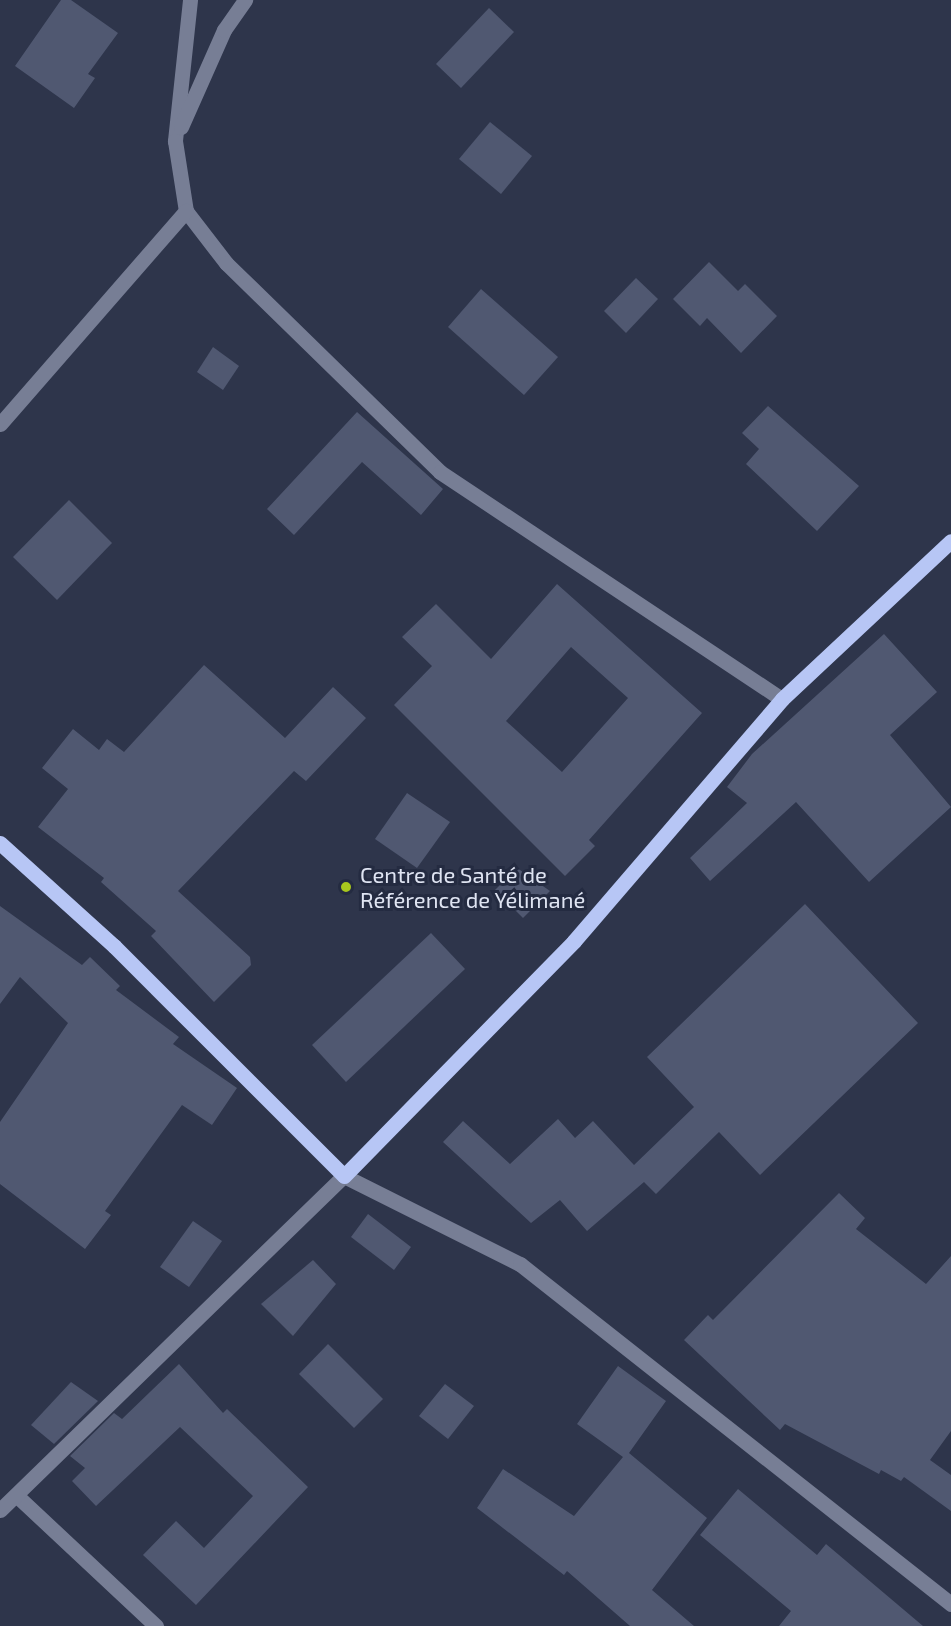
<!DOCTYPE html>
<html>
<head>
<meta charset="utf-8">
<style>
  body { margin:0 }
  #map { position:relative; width:951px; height:1626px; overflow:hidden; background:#2e354b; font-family:"Exo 2",sans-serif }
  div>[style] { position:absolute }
  .building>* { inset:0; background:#505871 }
  .minor>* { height:15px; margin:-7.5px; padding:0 7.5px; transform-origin:7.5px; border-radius:7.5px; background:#777e95 }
  .major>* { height:15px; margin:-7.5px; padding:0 7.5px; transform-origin:7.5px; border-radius:7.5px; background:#b7c6f5 }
  .dots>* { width:16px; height:16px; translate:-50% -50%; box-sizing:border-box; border:3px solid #242b41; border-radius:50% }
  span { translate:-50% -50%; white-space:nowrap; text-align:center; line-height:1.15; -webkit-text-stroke:6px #242b41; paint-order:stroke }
  .poi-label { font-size:22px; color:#dfe4f2 }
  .left { translate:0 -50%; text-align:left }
</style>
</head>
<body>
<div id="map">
  <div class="building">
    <div style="clip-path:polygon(61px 0,71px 0,118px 33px,88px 74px,95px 78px,74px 108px,15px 66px)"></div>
    <div style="clip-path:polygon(489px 8px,514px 32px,461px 88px,436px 64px)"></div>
    <div style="clip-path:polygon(490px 122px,532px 156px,501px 194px,459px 159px)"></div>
    <div style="clip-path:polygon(709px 262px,738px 291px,745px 284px,777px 316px,741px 353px,707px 318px,700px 326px,673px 299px)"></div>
    <div style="clip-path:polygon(636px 278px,658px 299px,626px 333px,604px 311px)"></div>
    <div style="clip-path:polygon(481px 289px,558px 357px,524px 395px,448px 327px)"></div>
    <div style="clip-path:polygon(213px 347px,239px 366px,223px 390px,197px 372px)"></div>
    <div style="clip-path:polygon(768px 406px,859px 486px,817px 531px,746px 464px,759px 449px,742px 433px)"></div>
    <div style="clip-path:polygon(357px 412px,443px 489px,421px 515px,362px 462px,294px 535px,267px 509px)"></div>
    <div style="clip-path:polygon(69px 500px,112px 543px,57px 600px,13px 557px)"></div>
    <div style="clip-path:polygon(evenodd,557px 584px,702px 713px,589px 840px,595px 846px,565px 876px,394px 705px,432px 666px,402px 637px,436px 604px,491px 659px,557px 584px,571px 647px,628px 698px,562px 772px,506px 721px,571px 647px)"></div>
    <div style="clip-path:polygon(884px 634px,937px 692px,890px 735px,951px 807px,869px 882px,796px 802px,710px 881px,690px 858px,747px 803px,727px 787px,752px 754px)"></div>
    <div style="clip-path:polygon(204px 665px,285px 738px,333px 687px,366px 718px,306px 781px,294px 771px,178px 891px,250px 957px,251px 965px,214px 1002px,151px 936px,156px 931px,101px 882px,104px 878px,38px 827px,68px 789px,42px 768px,73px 729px,99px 750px,107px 739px,124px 752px)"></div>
    <div style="clip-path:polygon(407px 793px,450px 822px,417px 868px,375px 839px)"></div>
    <div style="clip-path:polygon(517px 868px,550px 891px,523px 918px,495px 890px)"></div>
    <div style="clip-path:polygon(805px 904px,918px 1023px,760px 1175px,719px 1132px,656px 1194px,644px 1182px,587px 1231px,560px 1200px,531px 1223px,443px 1142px,463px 1121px,510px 1164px,558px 1119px,575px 1138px,593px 1121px,634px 1165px,694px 1107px,647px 1057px)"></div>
    <div style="clip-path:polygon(0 906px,82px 965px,90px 957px,120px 986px,116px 990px,179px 1037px,173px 1044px,237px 1088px,212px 1125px,182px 1105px,105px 1211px,111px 1215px,85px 1249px,0 1184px,0 1122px,68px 1023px,20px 977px,0 1004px)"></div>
    <div style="clip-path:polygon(431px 933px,465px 969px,346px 1082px,312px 1045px)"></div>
    <div style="clip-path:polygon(839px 1193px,865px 1218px,856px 1229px,926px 1284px,951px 1256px,951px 1431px,930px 1460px,951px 1475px,951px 1511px,904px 1477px,901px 1481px,881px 1470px,879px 1474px,785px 1424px,780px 1430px,684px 1340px,708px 1315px,713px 1320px)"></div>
    <div style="clip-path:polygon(368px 1214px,411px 1247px,394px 1270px,351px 1237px)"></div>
    <div style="clip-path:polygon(193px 1221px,222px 1241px,189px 1287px,160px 1267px)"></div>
    <div style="clip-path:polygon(313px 1260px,336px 1284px,293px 1336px,261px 1304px)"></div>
    <div style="clip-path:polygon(328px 1344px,383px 1399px,354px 1428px,299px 1374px)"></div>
    <div style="clip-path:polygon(179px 1364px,223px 1413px,227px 1409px,308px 1487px,196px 1605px,143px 1555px,176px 1521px,204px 1548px,253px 1496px,180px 1427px,96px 1506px,72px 1481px,85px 1468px,70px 1456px,114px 1413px,122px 1419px)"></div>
    <div style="clip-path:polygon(618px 1366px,666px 1401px,629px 1453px,707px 1518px,652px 1590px,694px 1626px,630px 1626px,567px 1571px,564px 1575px,477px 1508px,503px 1469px,574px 1516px,623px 1457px,577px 1424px)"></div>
    <div style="clip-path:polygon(71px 1382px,98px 1401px,54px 1444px,31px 1425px)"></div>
    <div style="clip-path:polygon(445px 1384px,474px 1406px,448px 1439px,419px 1416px)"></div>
    <div style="clip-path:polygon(738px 1489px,817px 1555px,826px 1544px,923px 1626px,779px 1626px,791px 1611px,700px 1535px)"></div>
  </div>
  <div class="minor">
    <div style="left:190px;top:0;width:142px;rotate:96.1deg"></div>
    <div style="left:175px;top:141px;width:71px;rotate:81.1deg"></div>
    <div style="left:186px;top:211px;width:66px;rotate:52.4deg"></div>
    <div style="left:226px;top:263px;width:299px;rotate:44.3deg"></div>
    <div style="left:440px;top:472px;width:410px;rotate:33.6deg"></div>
    <div style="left:181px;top:127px;width:106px;rotate:-66.1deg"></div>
    <div style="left:224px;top:30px;width:37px;rotate:-55deg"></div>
    <div style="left:0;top:424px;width:283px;rotate:-48.9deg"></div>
    <div style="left:16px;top:1495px;width:192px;rotate:43.1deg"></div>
    <div style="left:0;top:1510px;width:479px;rotate:-44.2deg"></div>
    <div style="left:344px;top:1176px;width:197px;rotate:26.6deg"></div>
    <div style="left:520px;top:1264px;width:549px;rotate:38.27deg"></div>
  </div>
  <div class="major">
    <div style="left:0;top:843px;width:154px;rotate:42.1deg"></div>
    <div style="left:114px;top:946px;width:325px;rotate:45deg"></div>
    <div style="left:344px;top:1176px;width:329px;rotate:-45.6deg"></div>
    <div style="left:574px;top:941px;width:319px;rotate:-49.3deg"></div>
    <div style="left:782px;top:699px;width:231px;rotate:-43.1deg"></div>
  </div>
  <div class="dots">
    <div style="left:346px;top:887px;background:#a8c71d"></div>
  </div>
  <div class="poi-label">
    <span class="left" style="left:360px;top:887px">Centre de Santé de<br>Référence de Yélimané</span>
  </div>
</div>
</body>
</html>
